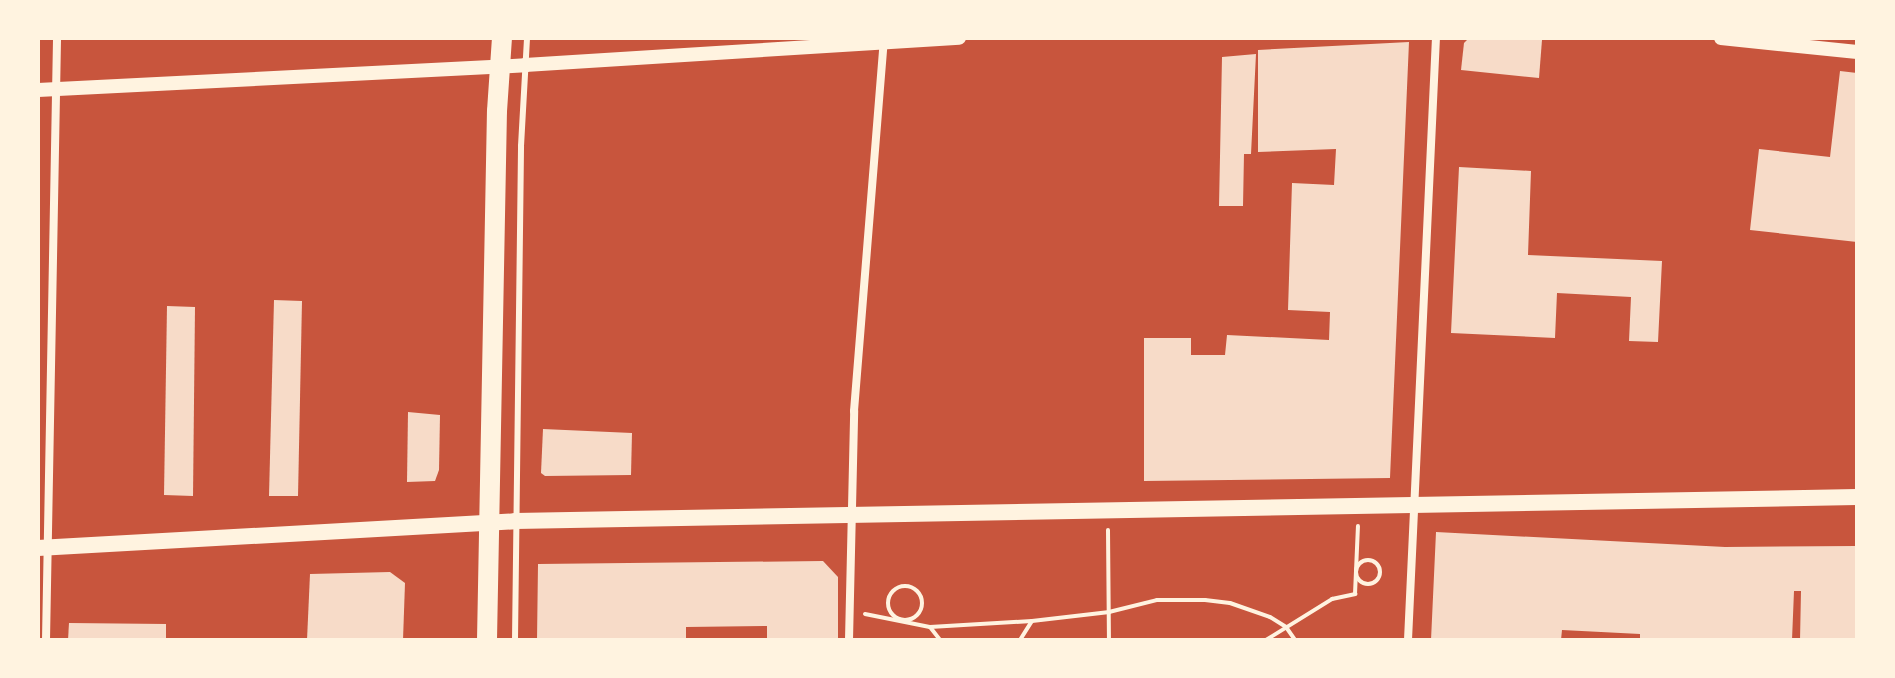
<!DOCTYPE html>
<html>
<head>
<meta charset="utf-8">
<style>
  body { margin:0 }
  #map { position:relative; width:1895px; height:678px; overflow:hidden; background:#c8553d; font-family:"Fira Sans Condensed",sans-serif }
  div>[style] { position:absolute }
  .building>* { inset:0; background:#f7dbc8 }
  .path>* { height:4px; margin:-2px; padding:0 2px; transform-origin:2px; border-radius:2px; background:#fff3e0 }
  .path>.ring { margin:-2px; padding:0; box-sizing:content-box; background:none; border:4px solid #fff3e0; border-radius:50% }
  .service>* { height:6px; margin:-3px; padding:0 3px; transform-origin:3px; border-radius:3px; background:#fff3e0 }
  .minor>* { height:8px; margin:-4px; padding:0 4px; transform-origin:4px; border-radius:4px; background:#fff3e0 }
  .tertiary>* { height:14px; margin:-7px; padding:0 7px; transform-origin:7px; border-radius:7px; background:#fff3e0 }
  .secondary>* { height:16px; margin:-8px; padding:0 8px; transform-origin:8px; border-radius:8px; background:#fff3e0 }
  .primary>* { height:20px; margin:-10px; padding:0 10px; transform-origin:10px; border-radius:10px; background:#fff3e0 }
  span { translate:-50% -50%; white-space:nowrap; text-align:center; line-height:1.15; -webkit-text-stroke:8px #fff3e0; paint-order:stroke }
  .frame { position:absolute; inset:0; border:40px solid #fff3e0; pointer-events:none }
</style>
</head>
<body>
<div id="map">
  <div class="building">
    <div style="clip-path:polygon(1469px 38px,1542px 40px,1539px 78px,1461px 70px,1464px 43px)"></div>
    <div style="clip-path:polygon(1409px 42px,1390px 478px,1144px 481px,1144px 338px,1191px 338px,1191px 355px,1225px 355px,1227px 335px,1329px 340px,1330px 312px,1288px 310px,1292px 183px,1334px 185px,1336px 149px,1258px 152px,1258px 50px)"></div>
    <div style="clip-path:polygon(1256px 54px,1251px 154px,1244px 154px,1243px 206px,1219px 206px,1222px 57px)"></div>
    <div style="clip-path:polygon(1840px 71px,1857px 73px,1857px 242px,1750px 230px,1759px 149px,1830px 157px)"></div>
    <div style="clip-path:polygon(1459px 167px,1531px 171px,1528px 255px,1662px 261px,1658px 342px,1629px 341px,1631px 297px,1557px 293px,1555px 338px,1451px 333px)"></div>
    <div style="clip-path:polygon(274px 300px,302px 301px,298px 496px,269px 496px)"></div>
    <div style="clip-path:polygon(167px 306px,195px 307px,193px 496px,164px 495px)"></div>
    <div style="clip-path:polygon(408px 412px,440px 415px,439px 470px,435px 481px,407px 482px)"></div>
    <div style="clip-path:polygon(543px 429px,632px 433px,631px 475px,545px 476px,541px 473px)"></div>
    <div style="clip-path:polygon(1436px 532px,1725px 547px,1857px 546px,1857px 640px,1800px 640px,1801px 591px,1794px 591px,1792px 640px,1640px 640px,1640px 634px,1562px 630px,1561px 640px,1431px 640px)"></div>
    <div style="clip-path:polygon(823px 561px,838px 577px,838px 640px,767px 640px,767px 626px,686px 627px,686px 640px,537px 640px,538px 564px)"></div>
    <div style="clip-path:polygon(390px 572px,405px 583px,403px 640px,307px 640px,310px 574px)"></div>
    <div style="clip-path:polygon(69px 623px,166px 624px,166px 640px,68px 640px)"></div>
  </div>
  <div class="path">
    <div style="left:1108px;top:530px;width:110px;rotate:89.5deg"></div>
    <div class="ring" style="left:1356px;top:560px;width:20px;height:20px"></div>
    <div class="ring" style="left:888px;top:586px;width:30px;height:30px"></div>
    <div style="left:865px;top:614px;width:66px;rotate:11.3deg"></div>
    <div style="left:930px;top:627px;width:102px;rotate:-3.4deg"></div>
    <div style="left:1032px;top:621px;width:78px;rotate:-6.7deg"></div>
    <div style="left:1109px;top:612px;width:49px;rotate:-14deg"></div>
    <div style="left:1157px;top:600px;width:48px"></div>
    <div style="left:1205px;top:600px;width:25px;rotate:7deg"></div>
    <div style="left:1230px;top:603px;width:42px;rotate:19.3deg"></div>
    <div style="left:1270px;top:617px;width:19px;rotate:32deg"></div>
    <div style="left:1286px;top:627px;width:16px;rotate:55deg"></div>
    <div style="left:930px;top:627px;width:16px;rotate:52deg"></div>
    <div style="left:1020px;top:640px;width:22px;rotate:-58deg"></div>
    <div style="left:1266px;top:640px;width:78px;rotate:-31.8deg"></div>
    <div style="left:1332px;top:599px;width:24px;rotate:-12deg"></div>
    <div style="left:1355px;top:594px;width:68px;rotate:-87.5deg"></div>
  </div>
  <div class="service">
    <div style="left:515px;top:640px;width:494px;rotate:-89.3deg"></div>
    <div style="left:521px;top:146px;width:108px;rotate:-86.8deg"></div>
  </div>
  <div class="minor">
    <div style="left:46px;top:640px;width:602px;rotate:-88.95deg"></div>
    <div style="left:849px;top:640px;width:229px;rotate:-88.7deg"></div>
    <div style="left:854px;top:411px;width:373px;rotate:-85.4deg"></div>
    <div style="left:1408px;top:640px;width:603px;rotate:-87.34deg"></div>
  </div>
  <div class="tertiary">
    <div style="left:1721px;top:38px;width:137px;rotate:5.9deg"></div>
    <div style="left:38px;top:90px;width:488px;rotate:-2.9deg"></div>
    <div style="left:525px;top:65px;width:435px;rotate:-3.6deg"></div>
  </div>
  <div class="secondary">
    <div style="left:38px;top:548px;width:478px;rotate:-3.2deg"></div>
    <div style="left:515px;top:521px;width:1342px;rotate:-1.02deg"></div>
  </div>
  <div class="primary">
    <div style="left:487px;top:640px;width:529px;rotate:-88.92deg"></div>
    <div style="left:497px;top:111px;width:73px;rotate:-86.1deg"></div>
  </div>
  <div class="frame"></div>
</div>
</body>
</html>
